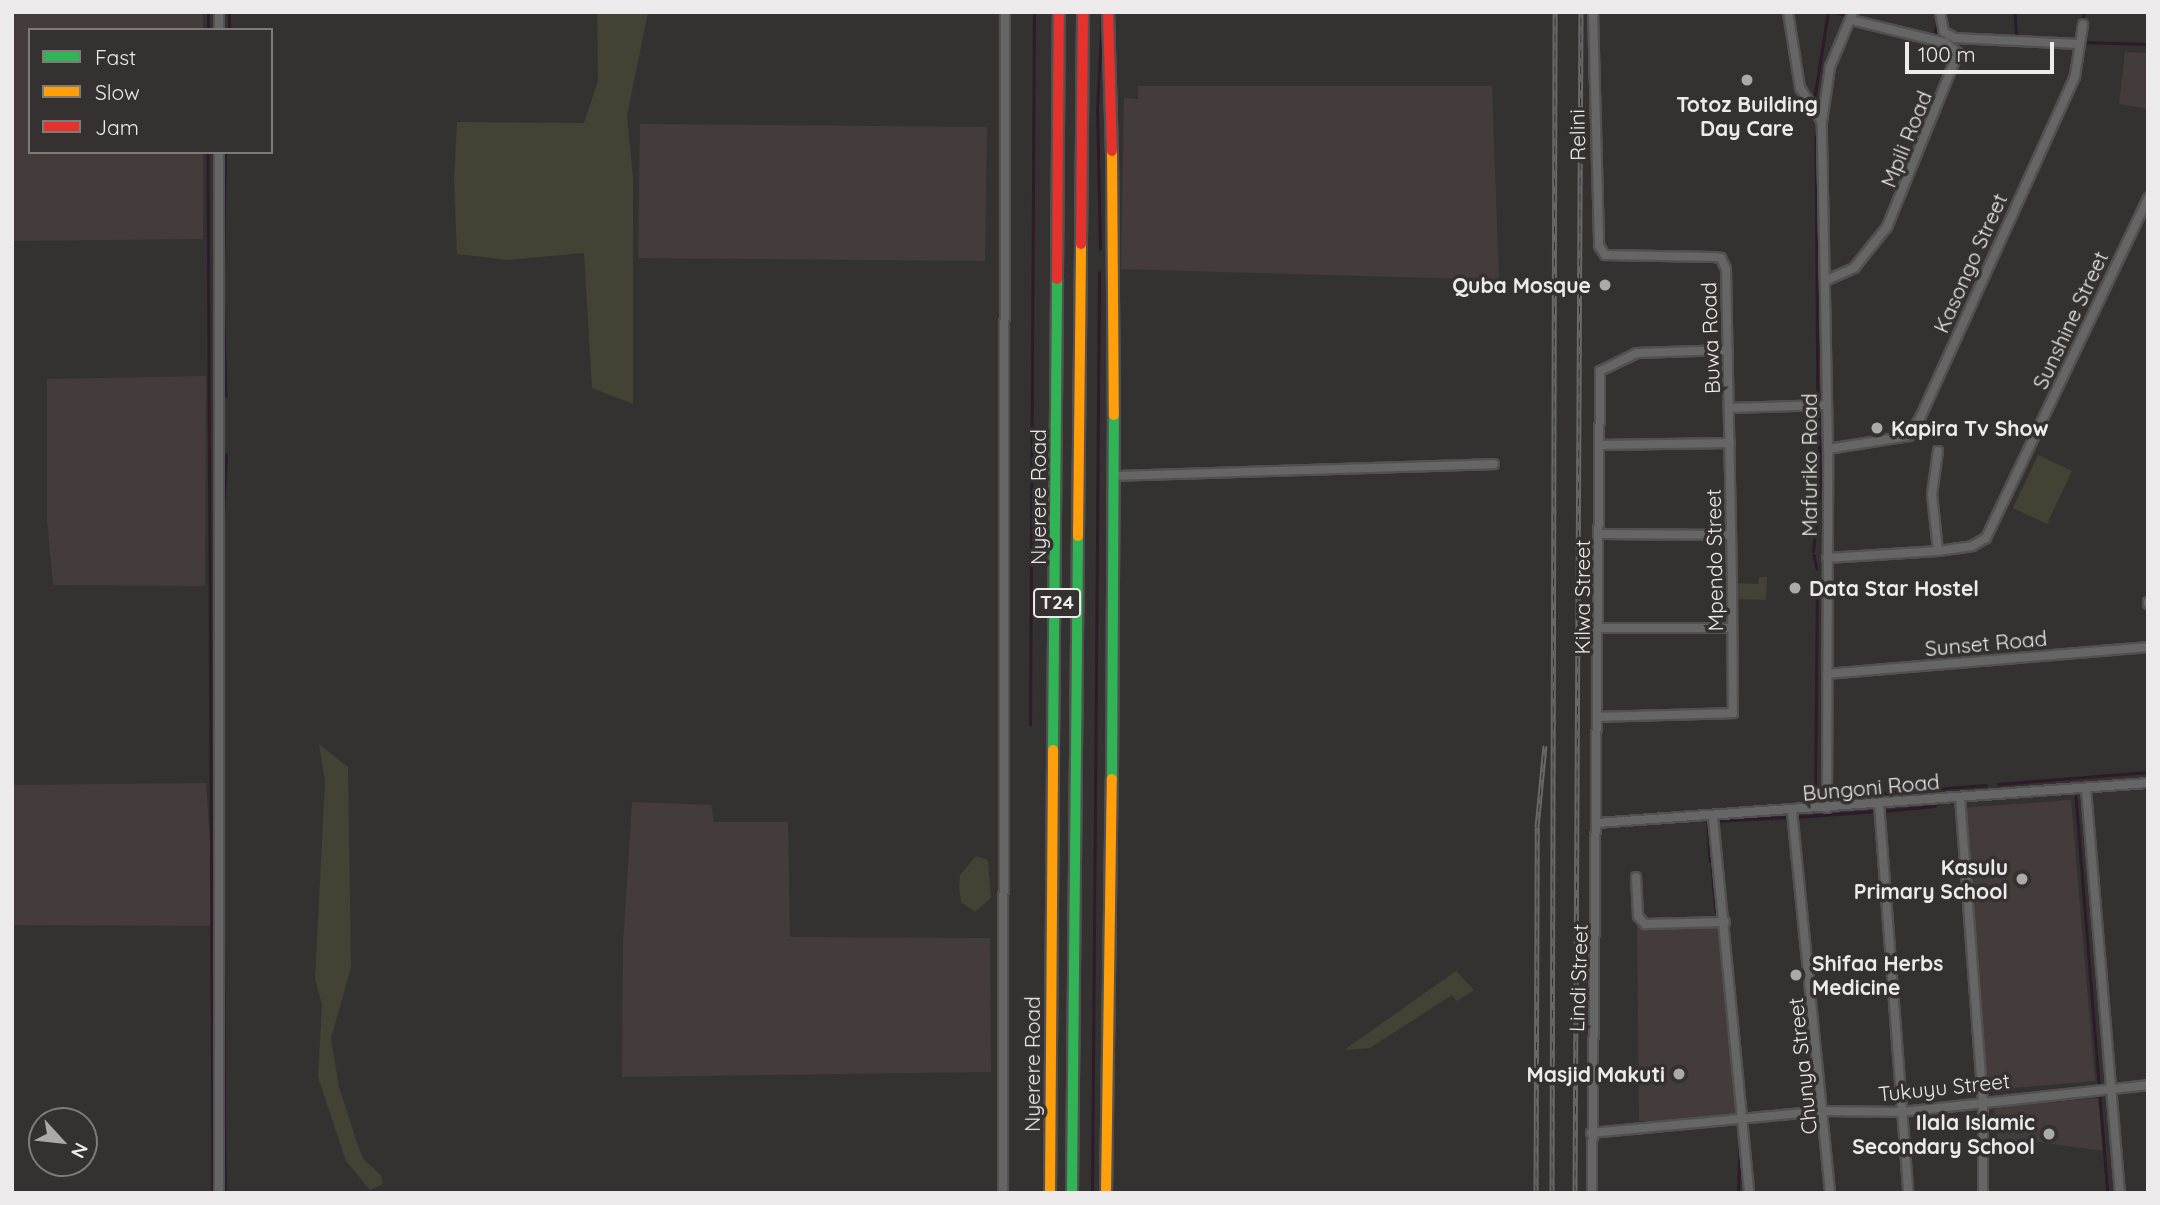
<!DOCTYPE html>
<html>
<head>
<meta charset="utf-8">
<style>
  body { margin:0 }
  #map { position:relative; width:2160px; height:1205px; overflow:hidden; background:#333231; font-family:Quicksand,sans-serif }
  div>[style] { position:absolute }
  .built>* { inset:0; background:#443c3a }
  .green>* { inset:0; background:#434234 }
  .stream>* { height:2.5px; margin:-1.25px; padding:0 1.25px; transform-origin:1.25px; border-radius:1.25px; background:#2d1b29 }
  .roads { filter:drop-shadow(2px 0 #525050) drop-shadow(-2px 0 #525050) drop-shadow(0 2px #525050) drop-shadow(0 -2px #525050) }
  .street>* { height:8px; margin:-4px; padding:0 4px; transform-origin:4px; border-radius:4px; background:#676666 }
  .fast>* { height:10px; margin:-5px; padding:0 5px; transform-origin:5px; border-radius:5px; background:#30b455 }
  .slow>* { height:10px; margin:-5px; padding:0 5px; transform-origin:5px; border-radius:5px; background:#ff9f0a }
  .jam>* { height:10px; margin:-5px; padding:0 5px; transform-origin:5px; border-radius:5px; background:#e5322d }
  .rail>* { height:5px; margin-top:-2.5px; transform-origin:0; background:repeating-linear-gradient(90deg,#343130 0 8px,#696868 0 16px); box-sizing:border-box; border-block:2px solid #696868 }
  .dots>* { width:19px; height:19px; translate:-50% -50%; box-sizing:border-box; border:4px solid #343130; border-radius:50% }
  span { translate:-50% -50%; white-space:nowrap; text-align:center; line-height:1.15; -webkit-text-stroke:7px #343130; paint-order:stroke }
  .shield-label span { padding:2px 5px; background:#343130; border:2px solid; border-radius:5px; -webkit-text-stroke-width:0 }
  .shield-label { font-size:19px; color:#eceaea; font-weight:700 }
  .poi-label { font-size:21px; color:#eceaea; font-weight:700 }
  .right { translate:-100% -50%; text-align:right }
  .left { translate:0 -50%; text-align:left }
  .street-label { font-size:21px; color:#eceaea }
  .frame { position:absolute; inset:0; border:14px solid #eceaea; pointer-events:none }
  .legend { position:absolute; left:28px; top:28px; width:245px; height:126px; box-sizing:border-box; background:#343130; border:2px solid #7e7b7a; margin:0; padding:9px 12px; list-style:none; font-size:21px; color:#eceaea }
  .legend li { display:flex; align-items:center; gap:14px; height:35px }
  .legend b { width:35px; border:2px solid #7e7b7a }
  .north { position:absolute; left:28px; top:1107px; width:70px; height:70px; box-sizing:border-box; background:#343130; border:2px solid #7e7b7a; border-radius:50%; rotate:117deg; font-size:19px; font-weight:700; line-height:28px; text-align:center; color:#eceaea }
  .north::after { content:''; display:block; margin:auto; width:24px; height:32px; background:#abaaa9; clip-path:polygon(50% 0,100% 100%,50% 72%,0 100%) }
  .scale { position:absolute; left:1905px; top:42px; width:149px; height:32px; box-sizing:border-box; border:4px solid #eceaea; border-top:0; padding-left:9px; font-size:21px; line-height:24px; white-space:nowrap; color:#eceaea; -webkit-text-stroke:5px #343130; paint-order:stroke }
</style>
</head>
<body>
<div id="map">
  <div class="built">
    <div style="clip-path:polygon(12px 12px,203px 14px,203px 30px,30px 30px,30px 152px,203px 152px,203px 239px,12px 241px)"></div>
    <div style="clip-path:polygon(2125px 52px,2148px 53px,2148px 109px,2119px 104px)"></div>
    <div style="clip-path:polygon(1138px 86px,1492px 86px,1499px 280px,1121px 269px,1124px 98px,1138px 99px)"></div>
    <div style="clip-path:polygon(640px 124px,987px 127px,985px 261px,638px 258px)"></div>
    <div style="clip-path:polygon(206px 376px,205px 586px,53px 585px,47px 520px,47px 379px)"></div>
    <div style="clip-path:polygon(206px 783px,216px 926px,12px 925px,12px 785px)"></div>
    <div style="clip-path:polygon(2071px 800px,2095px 1081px,1988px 1090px,1960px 808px)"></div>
    <div style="clip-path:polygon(632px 802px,711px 805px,714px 822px,788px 822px,790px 937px,990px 938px,991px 1072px,622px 1077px,623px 944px)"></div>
    <div style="clip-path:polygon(1637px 924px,1722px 928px,1739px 1120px,1639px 1121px)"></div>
    <div style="clip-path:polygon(2098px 1098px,2103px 1151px,2038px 1142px,2030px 1158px,1999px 1153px,1994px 1107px)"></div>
  </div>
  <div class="green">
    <div style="clip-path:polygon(597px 12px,648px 12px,627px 116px,633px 177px,633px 404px,592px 388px,584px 253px,508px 260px,457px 254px,454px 179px,457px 122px,584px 123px,598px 81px)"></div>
    <div style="clip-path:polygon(2038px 455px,2072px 471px,2047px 524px,2013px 508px)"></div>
    <div style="clip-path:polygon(1759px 577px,1767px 577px,1766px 600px,1732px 599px,1732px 583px,1758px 584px)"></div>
    <div style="clip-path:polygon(319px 744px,348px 767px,351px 968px,331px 1038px,339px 1087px,358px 1146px,364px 1160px,381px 1175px,383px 1184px,370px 1190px,346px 1161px,318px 1077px,322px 1005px,315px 979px,325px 782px)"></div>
    <div style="clip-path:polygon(976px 856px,988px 860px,991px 898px,975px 912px,961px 902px,959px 887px,960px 875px)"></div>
    <div style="clip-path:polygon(1456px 971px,1474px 990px,1457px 1001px,1452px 995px,1370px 1048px,1344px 1050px)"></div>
  </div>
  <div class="stream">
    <div style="left:1835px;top:12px;width:13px;rotate:18deg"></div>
    <div style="left:2015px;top:12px;width:27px;rotate:86deg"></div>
    <div style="left:2082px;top:23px;width:11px;rotate:-80deg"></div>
    <div style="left:208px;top:30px;width:18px;rotate:-90deg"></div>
    <div style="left:229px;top:30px;width:18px;rotate:-90deg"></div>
    <div style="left:1916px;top:32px;width:28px;rotate:6deg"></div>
    <div style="left:1934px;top:35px;width:16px;rotate:-76deg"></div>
    <div style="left:2081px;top:42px;width:67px;rotate:1.7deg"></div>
    <div style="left:1814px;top:100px;width:89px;rotate:-81deg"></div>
    <div style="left:1816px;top:136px;width:266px;rotate:89.6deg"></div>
    <div style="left:208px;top:152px;width:1041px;rotate:89.72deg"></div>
    <div style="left:1100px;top:249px;width:139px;rotate:-91.2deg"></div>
    <div style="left:1097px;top:110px;width:98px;rotate:-87.1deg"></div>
    <div style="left:223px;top:268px;width:116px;rotate:-89deg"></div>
    <div style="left:223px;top:285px;width:111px;rotate:88.5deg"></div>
    <div style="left:223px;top:514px;width:59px;rotate:-87.1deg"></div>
    <div style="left:1813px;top:552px;width:67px;rotate:-84deg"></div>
    <div style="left:1820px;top:485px;width:76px;rotate:-91.5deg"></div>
    <div style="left:1814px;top:555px;width:14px;rotate:78deg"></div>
    <div style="left:1030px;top:725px;width:713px;rotate:-89.68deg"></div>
    <div style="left:223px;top:742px;width:32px;rotate:-90deg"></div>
    <div style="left:1998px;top:784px;width:150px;rotate:-4.6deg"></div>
    <div style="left:1831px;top:797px;width:155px;rotate:-4.4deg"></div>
    <div style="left:2076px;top:797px;width:397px;rotate:85.4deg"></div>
    <div style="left:1815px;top:803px;width:223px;rotate:-89.5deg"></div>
    <div style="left:1883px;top:811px;width:52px;rotate:-5.5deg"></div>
    <div style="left:1609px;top:817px;width:21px"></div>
    <div style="left:1796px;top:817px;width:80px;rotate:-4.3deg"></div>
    <div style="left:1708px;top:820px;width:41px;rotate:87.2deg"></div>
    <div style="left:1715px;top:821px;width:74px;rotate:-3.1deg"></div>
    <div style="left:1712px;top:866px;width:45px;rotate:84.9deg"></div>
    <div style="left:223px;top:874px;width:319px;rotate:89.6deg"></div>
    <div style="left:1092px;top:1193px;width:920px;rotate:-89.56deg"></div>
    <div style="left:1738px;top:1193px;width:54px;rotate:-87.9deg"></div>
  </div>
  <div class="roads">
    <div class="street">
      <div style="left:219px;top:12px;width:18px;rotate:90deg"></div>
      <div style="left:1593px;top:12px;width:234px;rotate:88.5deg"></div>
      <div style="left:1599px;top:246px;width:11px;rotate:56deg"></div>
      <div style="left:1605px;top:255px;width:109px;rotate:1.1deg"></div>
      <div style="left:1714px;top:257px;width:7px;rotate:8deg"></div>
      <div style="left:1721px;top:258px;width:12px;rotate:66deg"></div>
      <div style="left:1726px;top:269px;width:314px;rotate:88.9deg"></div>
      <div style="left:1732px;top:583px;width:130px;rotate:89.6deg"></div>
      <div style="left:1733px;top:713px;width:134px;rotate:178.3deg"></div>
      <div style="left:1788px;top:12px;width:77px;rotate:81deg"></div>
      <div style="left:1800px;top:88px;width:40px;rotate:57.1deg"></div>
      <div style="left:1940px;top:12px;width:20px;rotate:79deg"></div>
      <div style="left:1944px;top:32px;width:13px;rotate:29deg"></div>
      <div style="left:1955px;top:38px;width:124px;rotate:2.8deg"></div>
      <div style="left:1827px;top:280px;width:30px;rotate:-24deg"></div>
      <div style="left:1854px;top:268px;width:53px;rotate:-51.2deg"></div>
      <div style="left:1887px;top:227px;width:188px;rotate:-67.8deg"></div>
      <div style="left:1958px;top:53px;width:16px;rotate:-140deg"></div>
      <div style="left:1946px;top:43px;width:97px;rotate:-166.3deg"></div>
      <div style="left:1730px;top:408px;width:96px;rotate:-1.8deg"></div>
      <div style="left:1600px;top:445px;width:130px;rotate:-0.9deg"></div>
      <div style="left:1828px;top:449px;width:82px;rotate:-9.1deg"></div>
      <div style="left:1909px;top:436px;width:23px;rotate:-59deg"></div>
      <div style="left:1921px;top:416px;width:373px;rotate:-65.6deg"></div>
      <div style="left:2075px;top:76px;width:52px;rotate:-81.1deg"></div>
      <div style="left:1938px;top:451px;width:43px;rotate:97.9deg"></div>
      <div style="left:1932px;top:494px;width:57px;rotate:84deg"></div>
      <div style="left:1114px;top:476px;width:380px;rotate:-1.8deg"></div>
      <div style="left:1600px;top:534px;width:131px;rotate:0.4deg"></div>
      <div style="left:1827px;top:558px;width:111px;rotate:-3.6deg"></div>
      <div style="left:1938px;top:551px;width:34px;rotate:-8deg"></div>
      <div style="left:1972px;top:546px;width:16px;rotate:-30deg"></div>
      <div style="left:1986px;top:538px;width:377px;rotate:-64.5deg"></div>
      <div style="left:2148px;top:602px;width:2px;rotate:90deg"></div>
      <div style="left:1599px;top:628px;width:133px"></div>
      <div style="left:1827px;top:674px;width:322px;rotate:-4.8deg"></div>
      <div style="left:2086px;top:789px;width:405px;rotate:85.2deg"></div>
      <div style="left:1960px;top:797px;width:304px;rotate:85.7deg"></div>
      <div style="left:1983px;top:1100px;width:93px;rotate:90deg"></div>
      <div style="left:1879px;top:803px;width:391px;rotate:85.7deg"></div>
      <div style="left:1827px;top:808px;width:359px;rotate:-89.8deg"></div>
      <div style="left:1828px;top:449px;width:327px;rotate:-91.1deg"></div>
      <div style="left:1822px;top:122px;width:56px;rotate:-81.7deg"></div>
      <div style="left:1830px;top:67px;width:60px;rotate:-67.3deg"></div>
      <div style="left:1792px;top:811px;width:384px;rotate:84.3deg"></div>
      <div style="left:1713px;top:817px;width:378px;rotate:84.5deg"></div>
      <div style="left:1597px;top:823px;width:552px;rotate:-4.15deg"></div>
      <div style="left:1636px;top:877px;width:39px;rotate:87deg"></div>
      <div style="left:1638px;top:916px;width:11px;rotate:49deg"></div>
      <div style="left:1645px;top:924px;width:80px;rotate:-1.4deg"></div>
      <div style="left:1591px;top:1133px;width:235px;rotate:-5.4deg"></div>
      <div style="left:1825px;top:1111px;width:76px;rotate:0.8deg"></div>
      <div style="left:1901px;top:1112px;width:248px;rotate:-6.2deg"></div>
      <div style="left:219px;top:1193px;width:1041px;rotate:-90deg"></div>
      <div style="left:1003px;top:1193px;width:1181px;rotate:-89.9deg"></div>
      <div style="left:1592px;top:1193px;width:822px;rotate:-89.44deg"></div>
      <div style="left:1600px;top:371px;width:41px;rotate:-25.9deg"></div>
      <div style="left:1637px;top:353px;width:91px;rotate:-1.9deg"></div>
    </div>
    <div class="fast">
      <div style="left:1053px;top:750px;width:471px;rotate:-89.5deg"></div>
      <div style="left:1112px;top:779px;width:364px;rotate:-89.7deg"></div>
      <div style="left:1072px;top:1193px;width:657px;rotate:-89.48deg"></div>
    </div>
    <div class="slow">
      <div style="left:1112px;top:151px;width:264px;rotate:89.6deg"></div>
      <div style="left:1078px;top:536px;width:292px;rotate:-89.4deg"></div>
      <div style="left:1050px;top:1193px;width:443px;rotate:-89.6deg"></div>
      <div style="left:1106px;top:1193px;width:414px;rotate:-89.2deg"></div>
    </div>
    <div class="jam">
      <div style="left:1108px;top:12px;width:139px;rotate:88.4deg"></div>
      <div style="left:1081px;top:244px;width:232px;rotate:-89.5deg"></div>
      <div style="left:1057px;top:279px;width:267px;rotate:-89.6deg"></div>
    </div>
  </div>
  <div class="rail">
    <div style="left:1536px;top:1193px;width:366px;rotate:-89.8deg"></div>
    <div style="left:1537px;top:827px;width:82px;rotate:-84.4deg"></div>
    <div style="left:1552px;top:1193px;width:1181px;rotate:-89.85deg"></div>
    <div style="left:1575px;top:1193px;width:1181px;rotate:-89.71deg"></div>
  </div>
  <div class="dots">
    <div style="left:1747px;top:80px;background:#abaaa9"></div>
    <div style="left:1605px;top:285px;background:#abaaa9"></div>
    <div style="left:1877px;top:428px;background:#abaaa9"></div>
    <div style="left:1795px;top:588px;background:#abaaa9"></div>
    <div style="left:2022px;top:879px;background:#abaaa9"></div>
    <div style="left:1796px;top:975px;background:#abaaa9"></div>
    <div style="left:1679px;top:1074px;background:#abaaa9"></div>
    <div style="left:2049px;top:1134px;background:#abaaa9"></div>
  </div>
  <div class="shield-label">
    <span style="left:1057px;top:603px">T24</span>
  </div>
  <div class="poi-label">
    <span style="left:1747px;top:116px">Totoz Building<br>Day Care</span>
    <span class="right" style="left:1591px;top:285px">Quba Mosque</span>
    <span class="left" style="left:1891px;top:428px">Kapira Tv Show</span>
    <span class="left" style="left:1809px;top:588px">Data Star Hostel</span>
    <span class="right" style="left:2008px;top:879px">Kasulu<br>Primary School</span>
    <span class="left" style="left:1812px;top:975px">Shifaa Herbs<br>Medicine</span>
    <span class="right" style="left:1665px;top:1074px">Masjid Makuti</span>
    <span class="right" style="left:2035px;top:1134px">Ilala Islamic<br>Secondary School</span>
  </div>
  <div class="street-label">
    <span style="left:1577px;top:135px;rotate:-91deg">Relini</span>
    <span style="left:1906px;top:139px;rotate:-68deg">Mpili Road</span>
    <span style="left:1970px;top:263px;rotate:-66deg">Kasongo Street</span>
    <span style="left:2070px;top:320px;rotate:-65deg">Sunshine Street</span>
    <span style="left:1710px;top:338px;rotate:-92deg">Buwa Road</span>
    <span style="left:1809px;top:465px;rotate:-90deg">Mafuriko Road</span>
    <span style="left:1038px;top:497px;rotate:-90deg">Nyerere Road</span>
    <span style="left:1714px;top:560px;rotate:-91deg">Mpendo Street</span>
    <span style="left:1582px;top:597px;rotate:-90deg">Kilwa Street</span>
    <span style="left:1986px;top:643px;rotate:-5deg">Sunset Road</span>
    <span style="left:1871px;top:787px;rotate:-5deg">Bungoni Road</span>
    <span style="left:1578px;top:978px;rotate:-88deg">Lindi Street</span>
    <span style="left:1032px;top:1064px;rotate:-90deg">Nyerere Road</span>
    <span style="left:1802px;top:1066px;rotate:-96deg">Chunya Street</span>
    <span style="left:1944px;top:1087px;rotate:-6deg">Tukuyu Street</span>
  </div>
  <div class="frame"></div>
  <ul class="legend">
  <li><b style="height:9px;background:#30b455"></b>Fast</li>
  <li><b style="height:9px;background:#ff9f0a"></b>Slow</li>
  <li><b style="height:9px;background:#e5322d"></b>Jam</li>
  </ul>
  <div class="north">N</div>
  <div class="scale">100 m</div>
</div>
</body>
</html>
